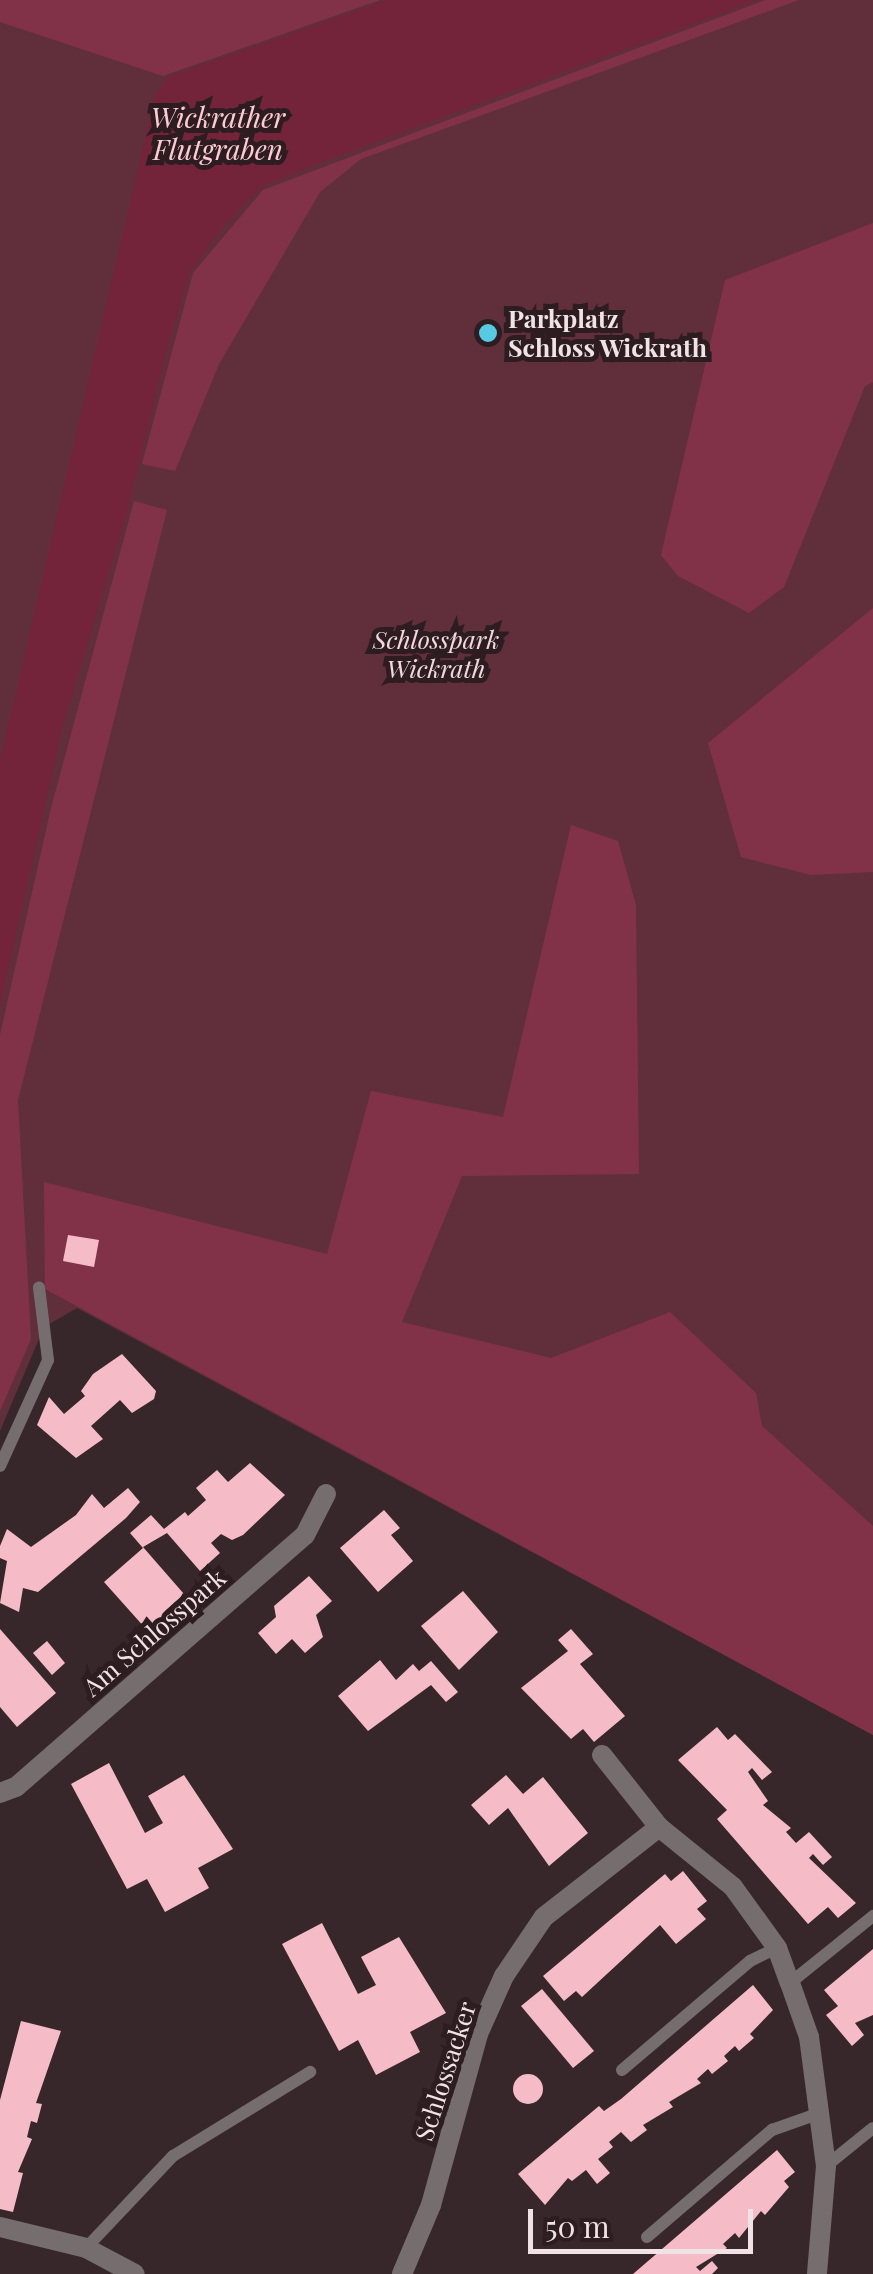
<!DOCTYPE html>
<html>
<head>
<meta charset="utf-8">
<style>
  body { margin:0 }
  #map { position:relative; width:873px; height:2274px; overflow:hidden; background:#38272a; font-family:"Playfair Display",serif }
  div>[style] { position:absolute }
  .green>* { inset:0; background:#612f3b }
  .forest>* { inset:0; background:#823248 }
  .water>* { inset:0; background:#73243b }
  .building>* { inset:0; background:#f5bcc7 }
  .round { border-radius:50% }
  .service>* { height:12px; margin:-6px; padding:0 6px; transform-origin:6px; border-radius:6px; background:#766d6e }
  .minor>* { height:20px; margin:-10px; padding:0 10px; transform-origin:10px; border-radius:10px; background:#766d6e }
  .dots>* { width:28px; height:28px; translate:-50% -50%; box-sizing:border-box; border:5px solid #2e1d20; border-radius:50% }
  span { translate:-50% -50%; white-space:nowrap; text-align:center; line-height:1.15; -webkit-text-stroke:10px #2e1d20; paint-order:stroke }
  .poi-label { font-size:25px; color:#efe3e5; font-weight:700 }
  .left { translate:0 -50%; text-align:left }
  .park-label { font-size:25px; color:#f1d8dd; font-style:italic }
  .street-label { font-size:25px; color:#efe3e5 }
  .water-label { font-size:28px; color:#fdcbd5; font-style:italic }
  .scale { position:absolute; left:528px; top:2209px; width:225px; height:45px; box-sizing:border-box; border:5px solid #efe3e5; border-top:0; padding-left:12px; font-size:30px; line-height:35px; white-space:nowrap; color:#efe3e5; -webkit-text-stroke:8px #2e1d20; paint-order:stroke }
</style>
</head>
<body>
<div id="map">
  <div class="green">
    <div style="clip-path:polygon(0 0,873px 0,873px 1735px,77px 1308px,44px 1327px,0 1431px)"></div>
  </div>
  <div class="forest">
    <div style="clip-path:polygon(0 0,380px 0,163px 76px,0 22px)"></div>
    <div style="clip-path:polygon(765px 0,799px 0,361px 159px,320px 192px,219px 364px,175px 471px,142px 464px,193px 273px,263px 190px)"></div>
    <div style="clip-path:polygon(873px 223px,873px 382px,865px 386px,784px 587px,749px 613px,678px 576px,661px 555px,725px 280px)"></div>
    <div style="clip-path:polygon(134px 501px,167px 510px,18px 1100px,31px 1339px,0 1411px,0 1035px,51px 808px)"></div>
    <div style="clip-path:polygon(873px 608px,873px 872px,811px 875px,741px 857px,708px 743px)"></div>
    <div style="clip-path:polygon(571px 825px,618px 841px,636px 905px,639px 1174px,462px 1176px,402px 1322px,551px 1358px,670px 1312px,756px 1393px,762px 1426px,873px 1526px,873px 1735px,45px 1289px,44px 1182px,327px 1254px,371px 1091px,503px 1117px)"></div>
  </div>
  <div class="water">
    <div style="clip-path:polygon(387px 0,757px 0,314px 165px,261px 187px,224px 226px,190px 272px,168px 345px,127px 513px,64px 722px,0 1007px,0 760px,155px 95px,168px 77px)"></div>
  </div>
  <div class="building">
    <div style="clip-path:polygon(68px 1235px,99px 1240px,94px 1267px,63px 1261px)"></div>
    <div style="clip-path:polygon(122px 1354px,156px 1391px,154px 1399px,132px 1413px,120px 1400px,91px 1426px,103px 1439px,76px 1458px,37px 1425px,49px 1397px,64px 1414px,85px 1396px,81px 1391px,93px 1374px)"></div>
    <div style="clip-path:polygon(250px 1463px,285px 1495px,243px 1535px,232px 1540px,221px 1534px,211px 1543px,220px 1553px,200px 1571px,167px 1533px,143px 1547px,184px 1594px,165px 1611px,174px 1621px,154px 1638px,104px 1582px,143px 1548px,130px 1533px,151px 1515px,164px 1529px,185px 1512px,188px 1516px,206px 1500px,196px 1488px,217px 1470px,228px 1482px)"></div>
    <div style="clip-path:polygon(128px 1488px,140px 1502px,126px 1518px,38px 1592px,23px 1588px,19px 1612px,0 1603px,7px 1561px,0 1558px,0 1546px,7px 1529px,31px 1547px,76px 1515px,92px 1494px,104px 1508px)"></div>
    <div style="clip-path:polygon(384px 1510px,400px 1528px,391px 1535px,413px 1561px,378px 1592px,340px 1548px)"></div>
    <div style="clip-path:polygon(309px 1576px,332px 1601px,316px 1615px,323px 1637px,305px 1653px,292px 1639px,276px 1654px,258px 1633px,276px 1617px,274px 1606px)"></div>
    <div style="clip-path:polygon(463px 1591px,498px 1632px,459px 1670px,421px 1626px)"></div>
    <div style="clip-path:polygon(0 1629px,56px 1693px,17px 1727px,0 1707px)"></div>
    <div style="clip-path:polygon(571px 1629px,593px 1654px,580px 1664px,625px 1716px,594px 1742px,583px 1729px,571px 1739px,521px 1688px,568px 1651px,558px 1640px)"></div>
    <div style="clip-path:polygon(47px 1641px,65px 1663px,52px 1675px,33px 1653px)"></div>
    <div style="clip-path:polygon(380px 1660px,396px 1680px,413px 1664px,419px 1671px,431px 1661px,458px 1692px,446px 1702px,431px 1685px,368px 1731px,338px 1696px)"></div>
    <div style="clip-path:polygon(717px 1727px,728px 1740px,735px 1734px,772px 1772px,762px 1780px,752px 1768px,748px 1772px,768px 1801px,763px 1805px,791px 1828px,786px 1832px,796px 1843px,809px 1832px,832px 1857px,823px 1865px,813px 1854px,809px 1858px,856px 1903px,838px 1918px,828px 1907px,808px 1924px,717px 1819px,727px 1810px,678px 1760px)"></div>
    <div style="clip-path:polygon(109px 1763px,145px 1833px,163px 1823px,148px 1796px,184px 1775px,233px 1849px,198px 1868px,209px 1888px,165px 1912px,147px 1879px,127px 1889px,71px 1784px)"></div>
    <div style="clip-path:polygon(506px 1775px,523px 1794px,543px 1777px,588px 1833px,549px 1866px,508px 1808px,489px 1825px,471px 1805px)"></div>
    <div style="clip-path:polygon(683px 1871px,707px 1901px,697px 1909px,706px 1919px,676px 1944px,660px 1925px,582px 1997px,576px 1991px,564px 2001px,543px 1976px,665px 1874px,671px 1881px)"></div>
    <div style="clip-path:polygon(322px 1923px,358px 1994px,376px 1985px,361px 1957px,399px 1937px,446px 2013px,410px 2032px,420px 2052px,376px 2075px,358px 2040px,339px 2051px,282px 1944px)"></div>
    <div style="clip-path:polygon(873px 1949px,873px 2015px,855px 2023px,864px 2035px,852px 2046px,826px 2015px,838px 2006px,824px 1990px)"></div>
    <div style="clip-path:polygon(753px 1985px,773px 2010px,750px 2034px,754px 2038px,739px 2051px,735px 2046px,724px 2056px,728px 2061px,712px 2074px,708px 2069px,697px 2079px,701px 2083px,669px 2102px,673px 2107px,643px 2125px,647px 2130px,631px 2142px,621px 2132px,609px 2142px,613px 2147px,598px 2159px,610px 2173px,597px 2184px,586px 2170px,572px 2181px,568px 2178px,545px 2205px,518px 2174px,599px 2106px,604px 2111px,621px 2099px)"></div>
    <div style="clip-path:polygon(542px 1989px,594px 2051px,573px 2068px,521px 2006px)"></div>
    <div style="clip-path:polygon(21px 2021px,61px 2031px,36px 2103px,42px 2104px,37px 2123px,31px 2121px,27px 2137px,32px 2139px,18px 2172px,23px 2173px,13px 2212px,0 2209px,0 2100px)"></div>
    <div class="round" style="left:513px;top:2074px;width:30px;height:30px"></div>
    <div style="clip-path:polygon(777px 2150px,795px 2172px,784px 2181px,789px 2187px,765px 2215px,761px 2211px,739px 2238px,735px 2233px,723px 2244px,727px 2248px,696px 2267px,700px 2271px,712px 2261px,718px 2268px,712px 2274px,633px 2274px)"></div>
  </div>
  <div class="service">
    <div style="left:0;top:1466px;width:116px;rotate:-65.6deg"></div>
    <div style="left:48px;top:1360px;width:73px;rotate:-97.1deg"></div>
    <div style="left:790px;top:1983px;width:107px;rotate:-38.9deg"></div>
    <div style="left:622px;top:2070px;width:168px;rotate:-40.4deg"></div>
    <div style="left:750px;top:1961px;width:30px;rotate:-26deg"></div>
    <div style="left:826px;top:2166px;width:60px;rotate:-39deg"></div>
    <div style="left:647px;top:2237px;width:165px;rotate:-40.6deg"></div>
    <div style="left:772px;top:2130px;width:51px;rotate:-19.5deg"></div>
    <div style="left:86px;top:2248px;width:127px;rotate:-46.6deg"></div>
    <div style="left:173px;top:2156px;width:161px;rotate:-31.5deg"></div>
  </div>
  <div class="minor">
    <div style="left:602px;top:1755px;width:92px;rotate:51.6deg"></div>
    <div style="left:0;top:1793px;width:17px;rotate:-21deg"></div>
    <div style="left:16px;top:1787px;width:383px;rotate:-41.1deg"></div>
    <div style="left:305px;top:1535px;width:46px;rotate:-62.9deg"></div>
    <div style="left:0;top:2227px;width:89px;rotate:13.7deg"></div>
    <div style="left:86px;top:2248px;width:55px;rotate:28deg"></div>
    <div style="left:402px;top:2274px;width:75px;rotate:-67.2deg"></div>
    <div style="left:431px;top:2205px;width:177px;rotate:-74.6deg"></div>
    <div style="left:478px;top:2034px;width:64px;rotate:-65.9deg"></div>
    <div style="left:504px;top:1976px;width:71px;rotate:-55.9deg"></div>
    <div style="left:544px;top:1917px;width:146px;rotate:-38deg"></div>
    <div style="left:659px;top:1827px;width:95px;rotate:39deg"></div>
    <div style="left:733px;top:1887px;width:75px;rotate:54.2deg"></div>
    <div style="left:777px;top:1948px;width:37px;rotate:70deg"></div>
    <div style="left:790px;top:1983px;width:57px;rotate:70.6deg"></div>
    <div style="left:809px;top:2037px;width:130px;rotate:82.5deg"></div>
    <div style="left:826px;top:2166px;width:108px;rotate:94.8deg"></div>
  </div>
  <div class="dots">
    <div style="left:488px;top:333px;background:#58c9e3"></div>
  </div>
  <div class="poi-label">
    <span class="left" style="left:508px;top:333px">Parkplatz<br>Schloss Wickrath</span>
  </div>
  <div class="park-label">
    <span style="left:436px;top:654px">Schlosspark<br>Wickrath</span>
  </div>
  <div class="street-label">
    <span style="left:154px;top:1632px;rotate:-41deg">Am Schlosspark</span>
    <span style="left:445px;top:2071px;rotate:-72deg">Schlossacker</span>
  </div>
  <div class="water-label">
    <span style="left:218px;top:133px">Wickrather<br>Flutgraben</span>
  </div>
  <div class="scale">50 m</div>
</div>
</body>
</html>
